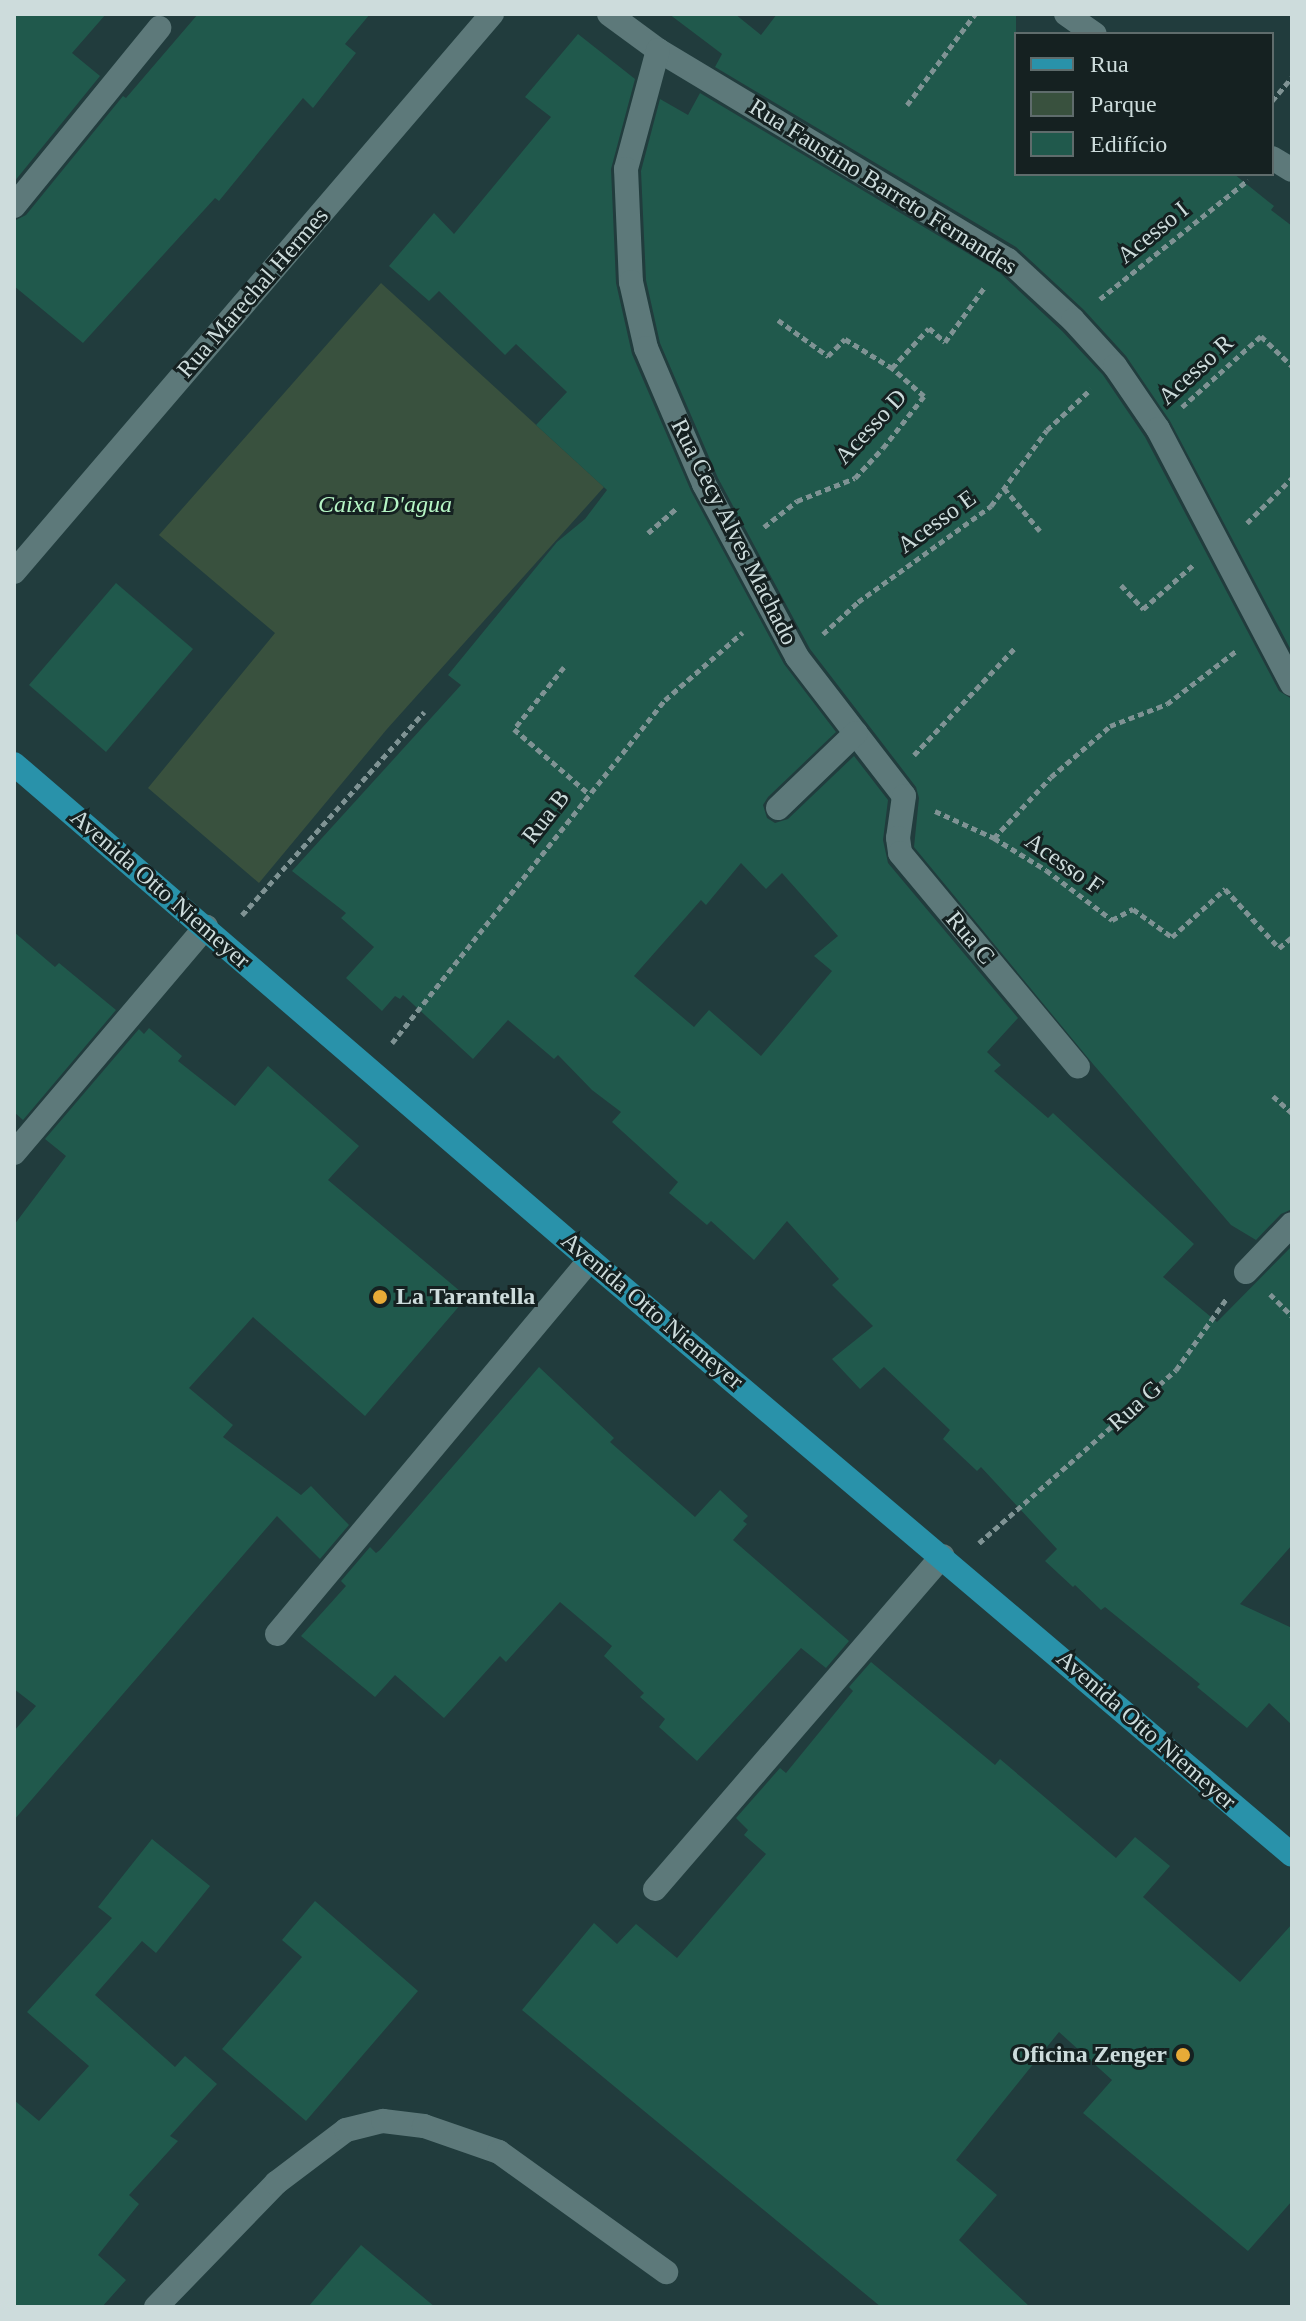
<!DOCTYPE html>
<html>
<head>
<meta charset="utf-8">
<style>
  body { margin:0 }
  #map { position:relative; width:1306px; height:2321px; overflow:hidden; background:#213c3d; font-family:Georgia,serif }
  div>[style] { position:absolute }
  .green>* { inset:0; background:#39513e }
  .building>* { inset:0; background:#20594c }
  .path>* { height:5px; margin-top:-2.5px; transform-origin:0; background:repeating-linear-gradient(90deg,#7f9394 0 6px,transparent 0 10px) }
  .minor>* { height:24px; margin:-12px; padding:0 12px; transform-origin:12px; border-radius:12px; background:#5d797a }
  .major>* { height:24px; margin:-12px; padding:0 12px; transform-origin:12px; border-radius:12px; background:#2992aa }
  .dots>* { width:22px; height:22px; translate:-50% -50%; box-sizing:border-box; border:4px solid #152121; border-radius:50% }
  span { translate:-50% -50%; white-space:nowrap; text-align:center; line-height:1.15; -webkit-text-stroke:6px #152121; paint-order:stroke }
  .street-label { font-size:24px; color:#cddcdc }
  .park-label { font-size:24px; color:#b6f6c5; font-style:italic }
  .poi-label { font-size:24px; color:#cddcdc; font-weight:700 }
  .left { translate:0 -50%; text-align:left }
  .right { translate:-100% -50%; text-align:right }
  .frame { position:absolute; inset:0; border:16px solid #cddcdc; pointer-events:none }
  .legend { position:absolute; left:1014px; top:32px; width:260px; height:144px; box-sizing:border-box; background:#152121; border:2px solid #5f6c6c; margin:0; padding:10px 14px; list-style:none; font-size:24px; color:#cddcdc }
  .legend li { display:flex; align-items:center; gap:16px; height:40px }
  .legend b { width:40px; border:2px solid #5f6c6c }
</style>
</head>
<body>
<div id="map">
  <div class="green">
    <div style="clip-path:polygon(381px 283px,604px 487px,387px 729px,259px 883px,148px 788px,275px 633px,159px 535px)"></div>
  </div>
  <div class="building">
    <div style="clip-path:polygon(14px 14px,106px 14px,72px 53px,100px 76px,14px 182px)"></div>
    <div style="clip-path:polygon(198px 14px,370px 14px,345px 44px,356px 53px,313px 108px,303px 98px,219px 201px,215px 198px,83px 343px,14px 286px,14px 221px,26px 215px,123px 96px,126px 98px)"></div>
    <div style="clip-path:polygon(669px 14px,735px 14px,761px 35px,777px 14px,1016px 14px,1016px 174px,1234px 174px,1274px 206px,1271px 210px,1292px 226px,1292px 652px,1170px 421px,1126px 356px,1084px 310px,1016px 247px,715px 67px,722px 54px)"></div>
    <div style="clip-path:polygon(evenodd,578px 34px,635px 79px,611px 169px,616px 283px,632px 354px,691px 491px,784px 664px,836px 732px,768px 797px,763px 805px,767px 818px,775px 823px,788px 819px,854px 756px,888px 800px,883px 840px,888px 863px,1018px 1018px,987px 1052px,1001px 1065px,994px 1071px,1048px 1118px,1053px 1113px,1194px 1244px,1163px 1277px,1217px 1322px,1292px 1246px,1292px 1545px,1240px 1604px,1292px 1628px,1292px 1725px,1269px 1703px,1247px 1728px,1197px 1687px,1200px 1684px,1105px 1607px,1101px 1610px,1075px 1585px,1073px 1587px,1045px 1561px,1057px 1549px,981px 1467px,977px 1471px,943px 1439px,950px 1430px,884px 1367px,860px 1389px,832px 1359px,873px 1326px,832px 1285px,839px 1279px,787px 1221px,754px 1260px,711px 1221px,707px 1225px,669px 1193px,678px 1182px,612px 1122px,621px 1112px,592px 1090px,558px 1055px,554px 1059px,508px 1020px,473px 1059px,403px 995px,400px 999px,395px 996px,382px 1011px,346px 978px,374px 947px,341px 918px,346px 913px,292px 871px,461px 685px,448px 675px,557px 542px,585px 519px,607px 490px,536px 425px,567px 392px,516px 344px,505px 355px,439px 291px,429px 301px,389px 266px,434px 213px,454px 234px,551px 117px,525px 97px,578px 34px,741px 863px,766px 889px,782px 873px,838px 936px,814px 956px,832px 971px,761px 1056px,709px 1010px,694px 1027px,634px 976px,701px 900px,706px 905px,741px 863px)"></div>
    <div style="clip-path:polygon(700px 93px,999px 272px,1062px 331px,1103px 375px,1145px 437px,1279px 691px,1292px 699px,1292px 1209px,1281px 1214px,1256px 1240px,1231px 1225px,1093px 1064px,914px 847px,919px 798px,916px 787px,810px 649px,718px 478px,660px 343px,646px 280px,641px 171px,660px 99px,688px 115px)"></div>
    <div style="clip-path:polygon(116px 583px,193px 649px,106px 752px,29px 685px)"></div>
    <div style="clip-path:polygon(14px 932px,55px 967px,59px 963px,116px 1010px,23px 1120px,14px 1112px)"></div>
    <div style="clip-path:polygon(149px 1028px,182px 1056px,178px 1061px,235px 1106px,268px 1066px,359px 1146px,328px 1180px,467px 1297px,365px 1416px,253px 1317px,189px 1388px,233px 1425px,223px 1437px,301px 1495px,311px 1486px,349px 1525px,320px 1559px,277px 1516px,14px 1820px,14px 1731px,36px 1706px,14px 1689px,14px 1225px,66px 1156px,45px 1139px,139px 1029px,144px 1034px)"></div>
    <div style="clip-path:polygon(539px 1367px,614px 1438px,610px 1442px,695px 1517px,720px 1490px,748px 1516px,743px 1521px,747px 1524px,733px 1540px,849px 1641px,826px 1668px,801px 1648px,697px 1761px,659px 1727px,665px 1719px,640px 1697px,644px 1693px,604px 1656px,612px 1646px,560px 1602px,506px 1662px,500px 1656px,444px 1718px,395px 1675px,375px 1697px,301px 1636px,346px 1586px,341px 1581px,370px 1547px,376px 1553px,380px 1550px)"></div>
    <div style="clip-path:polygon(871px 1662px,995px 1765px,1000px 1759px,1116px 1858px,1135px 1837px,1170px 1866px,1143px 1897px,1240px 1982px,1292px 1924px,1292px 2201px,1248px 2251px,1083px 2113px,1112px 2080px,1059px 2032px,956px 2160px,997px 2195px,959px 2240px,1030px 2307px,881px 2307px,522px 2010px,594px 1923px,617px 1944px,636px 1924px,677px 1958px,766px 1854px,744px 1835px,748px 1830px,736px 1818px,780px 1768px,786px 1773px,853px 1691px,849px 1687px)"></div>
    <div style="clip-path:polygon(152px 1839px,210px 1886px,156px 1953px,142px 1941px,95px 1995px,175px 2067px,185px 2056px,217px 2084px,170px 2136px,178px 2141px,129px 2195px,139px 2204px,98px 2255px,126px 2280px,102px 2307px,14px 2307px,14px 2100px,39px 2121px,89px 2066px,27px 2012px,112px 1918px,98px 1907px)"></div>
    <div style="clip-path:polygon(315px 1901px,418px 1991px,306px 2121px,222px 2049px,302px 1957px,282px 1940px)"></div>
    <div style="clip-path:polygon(361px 2245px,435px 2307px,308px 2307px)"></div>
  </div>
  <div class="path">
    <div style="left:1272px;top:101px;width:31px;rotate:-50deg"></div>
    <div style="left:907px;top:105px;width:114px;rotate:-53.2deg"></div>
    <div style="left:1100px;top:299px;width:190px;rotate:-38.8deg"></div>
    <div style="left:778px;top:320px;width:62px;rotate:35.8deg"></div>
    <div style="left:828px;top:356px;width:24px;rotate:-45deg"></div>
    <div style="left:845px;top:339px;width:55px;rotate:31.7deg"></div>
    <div style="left:1182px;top:407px;width:106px;rotate:-41.9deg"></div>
    <div style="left:1261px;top:336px;width:43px;rotate:44.1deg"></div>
    <div style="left:1004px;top:488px;width:56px;rotate:50.1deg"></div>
    <div style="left:1247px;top:523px;width:64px;rotate:-45deg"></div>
    <div style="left:764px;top:527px;width:42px;rotate:-38.2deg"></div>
    <div style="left:797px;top:501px;width:62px;rotate:-21.6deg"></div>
    <div style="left:855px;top:478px;width:41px;rotate:-47deg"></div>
    <div style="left:883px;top:448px;width:66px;rotate:-51.7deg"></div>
    <div style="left:924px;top:396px;width:43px;rotate:-138.8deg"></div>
    <div style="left:892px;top:368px;width:54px;rotate:-47.2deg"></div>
    <div style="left:929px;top:328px;width:21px;rotate:41deg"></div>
    <div style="left:945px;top:342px;width:67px;rotate:-54.2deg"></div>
    <div style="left:648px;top:533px;width:38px;rotate:-41deg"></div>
    <div style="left:1121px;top:585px;width:33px;rotate:47deg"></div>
    <div style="left:1143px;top:609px;width:67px;rotate:-41.3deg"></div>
    <div style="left:823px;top:634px;width:47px;rotate:-42.4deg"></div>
    <div style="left:858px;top:602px;width:164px;rotate:-35.8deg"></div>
    <div style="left:991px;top:506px;width:94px;rotate:-53.6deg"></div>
    <div style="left:1047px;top:430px;width:60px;rotate:-43deg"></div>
    <div style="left:564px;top:667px;width:80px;rotate:128.9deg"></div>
    <div style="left:514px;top:729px;width:98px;rotate:40.9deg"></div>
    <div style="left:914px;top:755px;width:147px;rotate:-46.7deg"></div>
    <div style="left:935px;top:811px;width:65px;rotate:24.6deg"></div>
    <div style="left:994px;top:838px;width:83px;rotate:-46.9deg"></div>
    <div style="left:1051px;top:777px;width:78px;rotate:-40.8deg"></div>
    <div style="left:1110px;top:726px;width:61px;rotate:-21.1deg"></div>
    <div style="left:1167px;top:704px;width:87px;rotate:-37.5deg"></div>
    <div style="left:994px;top:838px;width:61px;rotate:31.6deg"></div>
    <div style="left:1046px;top:870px;width:83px;rotate:37.1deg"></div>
    <div style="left:1112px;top:920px;width:24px;rotate:-28deg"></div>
    <div style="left:1133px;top:909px;width:48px;rotate:35.7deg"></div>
    <div style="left:1172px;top:937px;width:72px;rotate:-42.2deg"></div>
    <div style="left:1225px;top:889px;width:80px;rotate:47.5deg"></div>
    <div style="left:1279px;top:948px;width:17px;rotate:-40deg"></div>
    <div style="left:242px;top:915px;width:273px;rotate:-48.1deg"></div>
    <div style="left:392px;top:1043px;width:438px;rotate:-51.5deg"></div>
    <div style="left:665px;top:700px;width:103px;rotate:-41.1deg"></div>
    <div style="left:1273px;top:1096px;width:25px;rotate:42deg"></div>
    <div style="left:1270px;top:1294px;width:31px;rotate:45deg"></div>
    <div style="left:979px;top:1543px;width:262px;rotate:-41.3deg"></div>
    <div style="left:1176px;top:1370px;width:88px;rotate:-54.7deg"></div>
  </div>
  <div class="minor">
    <div style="left:609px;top:14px;width:61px;rotate:36.3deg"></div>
    <div style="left:658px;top:50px;width:408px;rotate:31deg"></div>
    <div style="left:1008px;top:260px;width:88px;rotate:42.7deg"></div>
    <div style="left:1073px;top:320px;width:62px;rotate:47.6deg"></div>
    <div style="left:1115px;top:366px;width:76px;rotate:55.7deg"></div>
    <div style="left:1158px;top:429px;width:288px;rotate:62.3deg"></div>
    <div style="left:1066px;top:14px;width:35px;rotate:35deg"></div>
    <div style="left:658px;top:50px;width:123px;rotate:105.1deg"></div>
    <div style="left:626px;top:169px;width:113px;rotate:87.5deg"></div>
    <div style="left:631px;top:282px;width:68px;rotate:77.2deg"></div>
    <div style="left:646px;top:348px;width:148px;rotate:66.9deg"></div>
    <div style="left:704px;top:484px;width:196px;rotate:61.7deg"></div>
    <div style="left:797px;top:657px;width:175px;rotate:52.4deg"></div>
    <div style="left:904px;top:796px;width:42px;rotate:98.1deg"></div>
    <div style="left:898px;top:838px;width:15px;rotate:82deg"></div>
    <div style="left:900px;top:853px;width:278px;rotate:50.2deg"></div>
    <div style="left:1272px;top:158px;width:23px;rotate:31deg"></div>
    <div style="left:14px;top:206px;width:230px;rotate:-50.8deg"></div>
    <div style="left:14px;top:572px;width:735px;rotate:-49.42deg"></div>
    <div style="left:778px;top:808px;width:108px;rotate:-43.9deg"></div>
    <div style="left:14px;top:1153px;width:297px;rotate:-49.7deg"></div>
    <div style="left:1246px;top:1272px;width:66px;rotate:-46.2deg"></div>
    <div style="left:277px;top:1634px;width:488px;rotate:-50.1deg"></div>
    <div style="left:655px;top:1889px;width:440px;rotate:-49.2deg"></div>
    <div style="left:156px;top:2307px;width:173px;rotate:-45.9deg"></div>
    <div style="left:276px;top:2183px;width:88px;rotate:-37.1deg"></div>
    <div style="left:346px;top:2130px;width:38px;rotate:-14deg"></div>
    <div style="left:383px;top:2121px;width:41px;rotate:7deg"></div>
    <div style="left:424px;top:2126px;width:79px;rotate:19.1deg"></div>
    <div style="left:499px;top:2152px;width:206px;rotate:35.7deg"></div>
  </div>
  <div class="major">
    <div style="left:14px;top:764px;width:760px;rotate:40.73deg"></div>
    <div style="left:590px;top:1260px;width:920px;rotate:40.28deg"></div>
  </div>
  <div class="dots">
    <div style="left:380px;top:1297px;background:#e8ab37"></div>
    <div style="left:1183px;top:2055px;background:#e8ab37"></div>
  </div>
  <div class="street-label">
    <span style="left:883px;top:187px;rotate:32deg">Rua Faustino Barreto Fernandes</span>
    <span style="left:1153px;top:233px;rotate:-39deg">Acesso I</span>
    <span style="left:253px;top:293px;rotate:-49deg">Rua Marechal Hermes</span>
    <span style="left:1196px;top:370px;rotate:-42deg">Acesso R</span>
    <span style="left:871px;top:427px;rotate:-47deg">Acesso D</span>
    <span style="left:937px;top:522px;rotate:-36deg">Acesso E</span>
    <span style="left:734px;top:532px;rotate:63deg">Rua Cecy Alves Machado</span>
    <span style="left:546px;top:817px;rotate:-52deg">Rua B</span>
    <span style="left:1064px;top:864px;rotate:35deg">Acesso F</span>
    <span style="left:160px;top:889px;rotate:41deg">Avenida Otto Niemeyer</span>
    <span style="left:970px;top:938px;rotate:50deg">Rua C</span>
    <span style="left:652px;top:1311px;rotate:40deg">Avenida Otto Niemeyer</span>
    <span style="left:1135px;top:1406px;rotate:-42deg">Rua G</span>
    <span style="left:1146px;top:1730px;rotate:41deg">Avenida Otto Niemeyer</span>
  </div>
  <div class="park-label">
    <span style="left:385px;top:505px">Caixa D'agua</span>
  </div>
  <div class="poi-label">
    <span class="left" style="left:396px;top:1297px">La Tarantella</span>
    <span class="right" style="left:1167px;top:2055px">Oficina Zenger</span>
  </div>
  <div class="frame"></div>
  <ul class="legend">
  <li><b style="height:10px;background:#2992aa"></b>Rua</li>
  <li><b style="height:22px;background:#39513e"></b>Parque</li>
  <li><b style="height:22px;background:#20594c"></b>Edifício</li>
  </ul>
</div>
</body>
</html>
